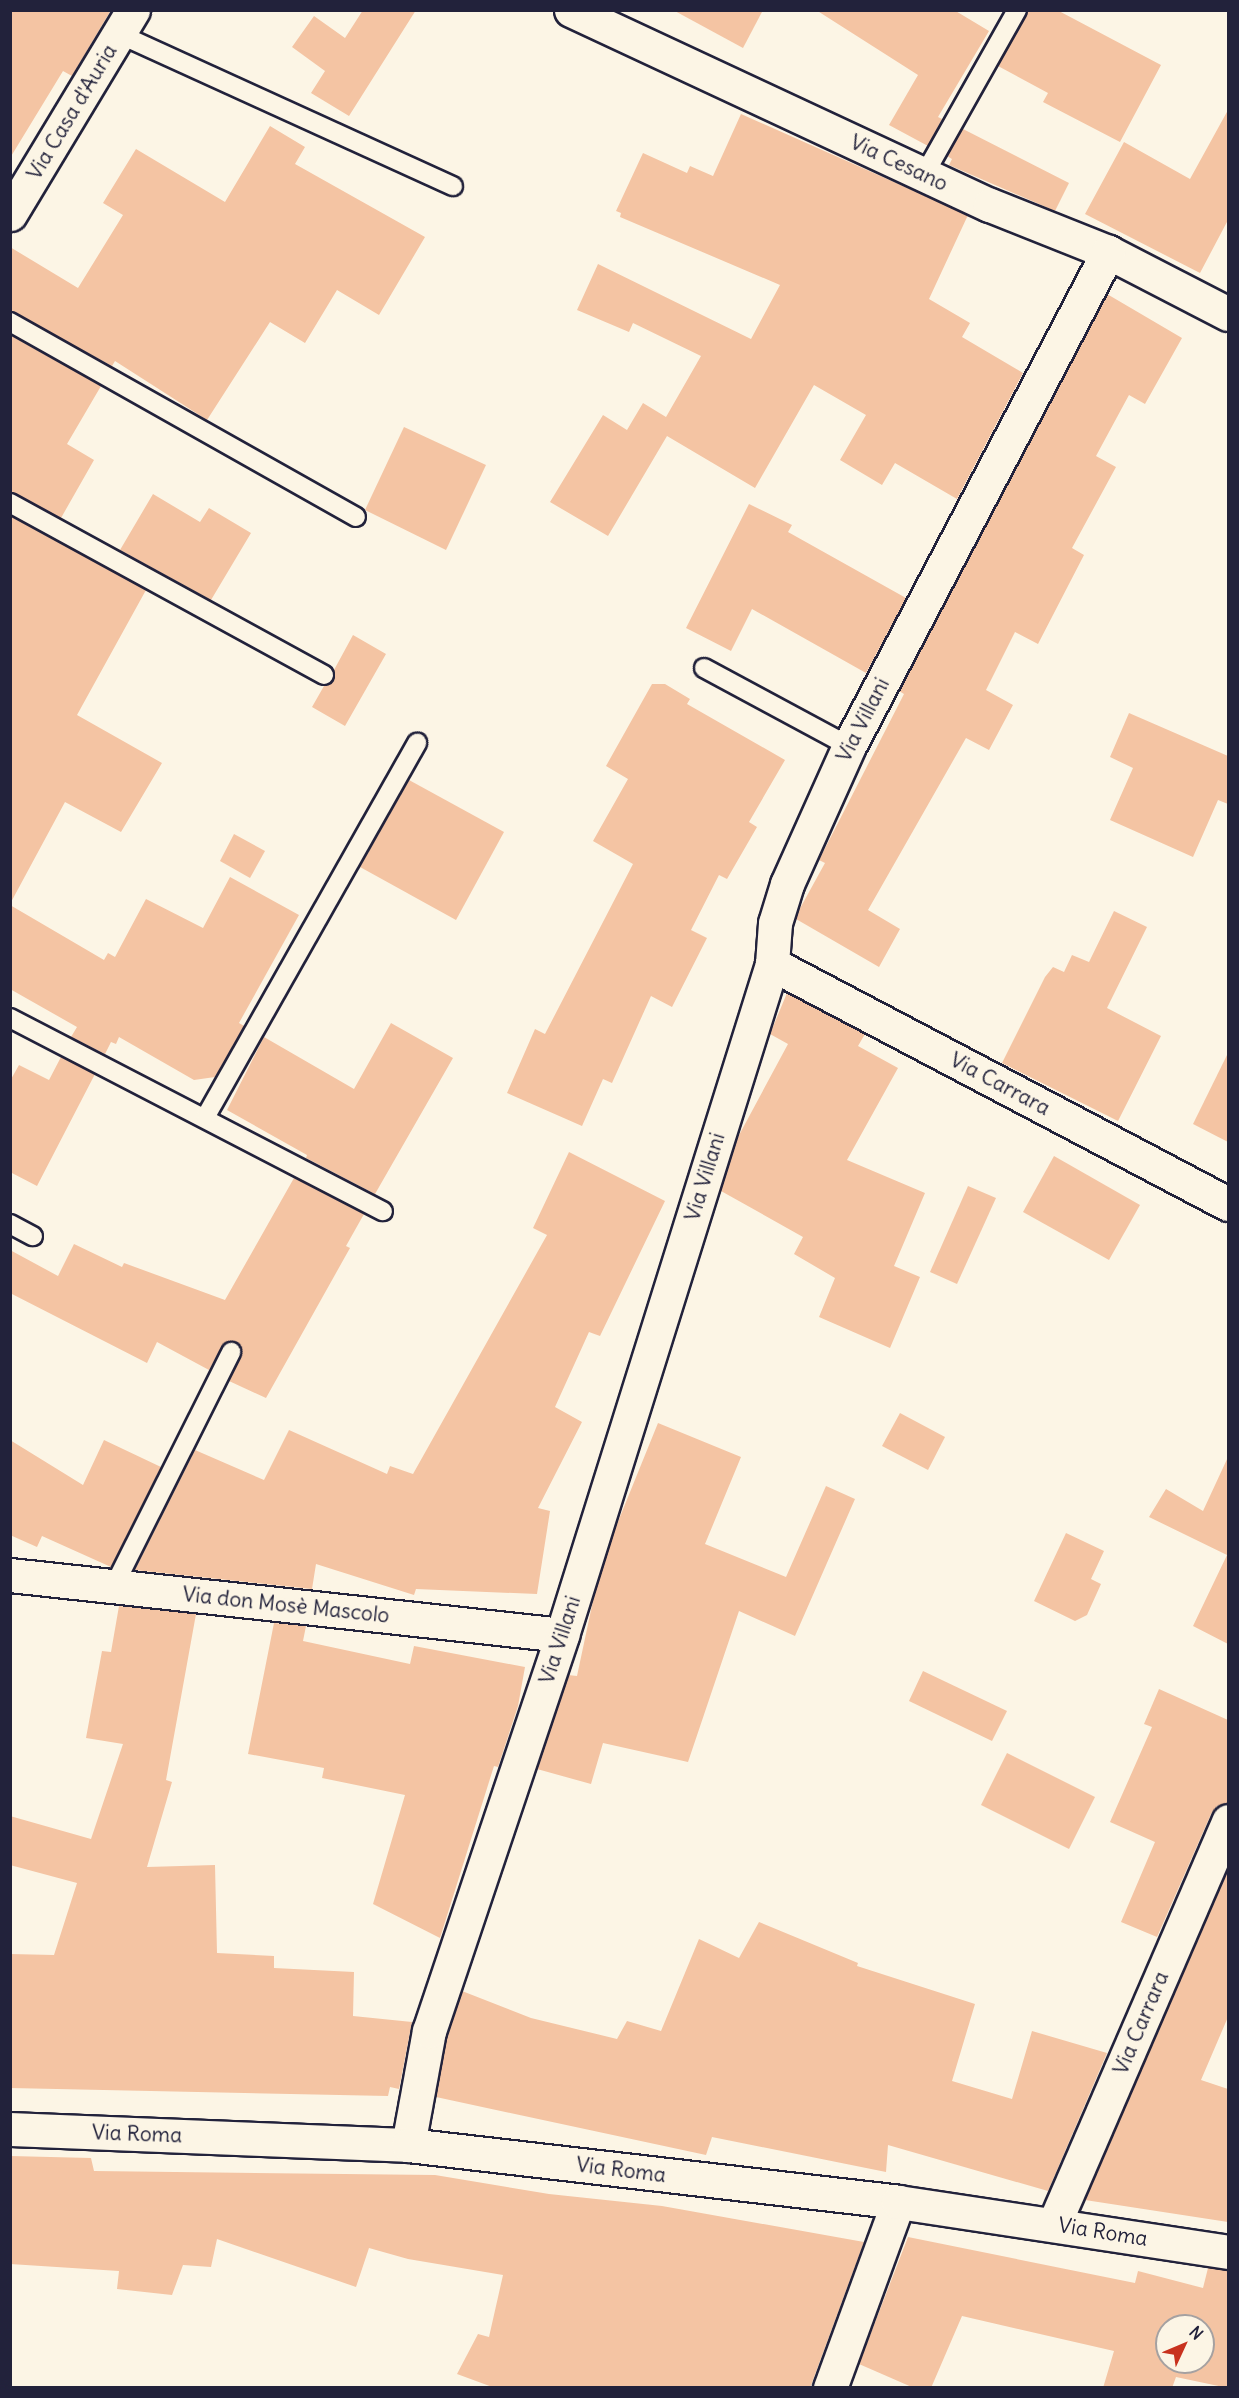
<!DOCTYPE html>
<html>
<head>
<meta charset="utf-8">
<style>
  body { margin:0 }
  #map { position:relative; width:1239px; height:2398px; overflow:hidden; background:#fcf5e5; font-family:Delius,sans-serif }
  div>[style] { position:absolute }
  .building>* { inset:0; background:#f4c4a3 }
  .roads { filter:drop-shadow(2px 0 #22223b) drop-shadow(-2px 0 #22223b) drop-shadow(0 2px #22223b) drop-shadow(0 -2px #22223b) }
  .service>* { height:18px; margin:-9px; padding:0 9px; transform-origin:9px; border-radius:9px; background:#fcf5e5 }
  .minor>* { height:33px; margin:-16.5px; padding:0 16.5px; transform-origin:16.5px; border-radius:16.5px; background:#fcf5e5 }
  .secondary>* { height:33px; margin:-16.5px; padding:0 16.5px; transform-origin:16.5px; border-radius:16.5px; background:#fcf5e5 }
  span { translate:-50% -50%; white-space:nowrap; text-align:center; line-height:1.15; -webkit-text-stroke:4.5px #fcf5e5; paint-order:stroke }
  .street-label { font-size:21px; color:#22223b }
  .frame { position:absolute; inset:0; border:12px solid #22223b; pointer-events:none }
  .north { position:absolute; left:1155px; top:2314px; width:60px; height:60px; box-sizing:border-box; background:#fcf5e5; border:2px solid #a5a1a1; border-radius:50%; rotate:46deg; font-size:16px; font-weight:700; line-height:24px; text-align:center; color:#22223b }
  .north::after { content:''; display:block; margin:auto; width:21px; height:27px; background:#c8321e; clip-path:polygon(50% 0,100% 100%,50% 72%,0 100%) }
</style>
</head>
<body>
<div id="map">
  <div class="building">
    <div style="clip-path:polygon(10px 10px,111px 10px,72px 76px,63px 71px,10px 158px)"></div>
    <div style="clip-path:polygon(363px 10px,416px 10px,349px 116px,311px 93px,325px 71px,292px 47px,314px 16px,345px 38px)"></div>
    <div style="clip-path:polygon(673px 10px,763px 10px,743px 48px)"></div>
    <div style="clip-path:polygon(816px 10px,954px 10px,989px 31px,938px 117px,942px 119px,928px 146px,889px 125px,918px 75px)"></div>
    <div style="clip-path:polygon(1028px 10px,1057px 10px,1161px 65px,1120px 142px,1043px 102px,1048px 93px,998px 66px)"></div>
    <div style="clip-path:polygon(1228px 110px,1228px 220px,1200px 273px,1085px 214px,1124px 142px,1190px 179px)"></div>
    <div style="clip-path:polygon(741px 114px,968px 215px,929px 299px,970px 323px,962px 337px,1023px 373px,957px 499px,895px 463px,882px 485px,840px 460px,866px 415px,814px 385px,755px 488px,667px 436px,608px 536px,550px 502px,603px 415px,627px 430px,643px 403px,666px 417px,701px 356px,633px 323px,629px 332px,577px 310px,598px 264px,751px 339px,780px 285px,620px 217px,621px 213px,616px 211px,643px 153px,687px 173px,690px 166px,713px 176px)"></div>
    <div style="clip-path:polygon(270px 126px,305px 147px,295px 164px,425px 237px,379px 315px,337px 290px,305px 343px,270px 322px,207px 420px,115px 361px,112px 366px,10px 311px,10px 247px,78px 288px,123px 215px,103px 203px,136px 149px,225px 202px)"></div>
    <div style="clip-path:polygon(963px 129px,1069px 183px,1055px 211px,949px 165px,952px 159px,947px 156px)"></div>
    <div style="clip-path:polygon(1107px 294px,1182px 338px,1145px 404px,1129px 395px,1096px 456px,1116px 467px,1072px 548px,1084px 555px,1038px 644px,1015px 632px,986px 690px,1013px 705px,989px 750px,966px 738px,868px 910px,900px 929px,879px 967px,796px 919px,798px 912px,825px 863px,819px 860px,904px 694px,899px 691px)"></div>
    <div style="clip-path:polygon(10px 335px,101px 386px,67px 444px,94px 460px,61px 518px,10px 492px)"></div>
    <div style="clip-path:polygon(404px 427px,486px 465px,446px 550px,365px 510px)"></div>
    <div style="clip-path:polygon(153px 494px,200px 522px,209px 508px,251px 533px,211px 600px,120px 550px)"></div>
    <div style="clip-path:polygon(749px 504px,792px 525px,788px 532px,906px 598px,866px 673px,752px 609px,731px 651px,686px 628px)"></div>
    <div style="clip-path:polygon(10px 516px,146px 590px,77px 715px,162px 763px,121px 832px,65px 802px,10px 904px)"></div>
    <div style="clip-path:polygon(353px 635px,386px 654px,345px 726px,312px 707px,324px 686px,334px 681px,334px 670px)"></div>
    <div style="clip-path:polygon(652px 684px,665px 684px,690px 699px,687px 704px,785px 760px,749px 822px,757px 827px,727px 879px,719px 875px,691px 930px,707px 938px,672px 1007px,651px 996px,612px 1083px,603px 1079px,582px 1126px,507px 1093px,535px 1029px,545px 1034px,633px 864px,593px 841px,628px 779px,606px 766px)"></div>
    <div style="clip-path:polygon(1129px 713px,1228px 756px,1228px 804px,1218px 800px,1193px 857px,1110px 820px,1133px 768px,1110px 757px)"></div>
    <div style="clip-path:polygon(409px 780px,504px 832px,456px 920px,360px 867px)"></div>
    <div style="clip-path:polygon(234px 834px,265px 851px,250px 878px,220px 861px)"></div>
    <div style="clip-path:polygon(230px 877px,299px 915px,239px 1023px,244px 1026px,215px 1077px,194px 1080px,119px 1037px,116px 1044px,111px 1042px,105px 1054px,71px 1037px,77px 1027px,10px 989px,10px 905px,104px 960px,108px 953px,115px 957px,146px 899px,203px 928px)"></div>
    <div style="clip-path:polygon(1114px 911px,1147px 927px,1107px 1008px,1161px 1036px,1118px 1121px,1002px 1063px,1045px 977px,1053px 967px,1064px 972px,1072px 955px,1089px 962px)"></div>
    <div style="clip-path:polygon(787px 993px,865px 1034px,858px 1046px,898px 1068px,847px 1160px,925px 1193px,894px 1266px,920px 1277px,890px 1348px,819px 1317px,835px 1278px,794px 1254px,803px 1237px,721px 1191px,738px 1137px,788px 1044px,770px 1034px)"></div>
    <div style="clip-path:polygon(391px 1023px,453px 1058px,375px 1194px,306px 1158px,307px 1155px,227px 1110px,264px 1037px,354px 1089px)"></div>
    <div style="clip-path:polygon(1228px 1053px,1228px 1142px,1193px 1124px)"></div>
    <div style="clip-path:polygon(61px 1057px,95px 1074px,37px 1186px,10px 1172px,10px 1081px,19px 1065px,49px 1080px)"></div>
    <div style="clip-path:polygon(569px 1152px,665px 1201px,600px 1336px,589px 1332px,555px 1407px,582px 1422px,538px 1508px,550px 1511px,537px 1594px,416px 1589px,414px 1595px,316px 1564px,312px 1589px,135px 1570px,195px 1450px,264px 1480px,289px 1430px,387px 1474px,390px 1466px,413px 1474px,547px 1235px,533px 1228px)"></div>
    <div style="clip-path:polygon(1054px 1156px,1140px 1205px,1109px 1260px,1023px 1212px)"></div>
    <div style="clip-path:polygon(294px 1178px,364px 1214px,346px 1246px,350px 1248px,266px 1398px,229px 1381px,242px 1352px,235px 1342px,224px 1343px,209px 1370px,157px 1342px,147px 1363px,10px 1293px,10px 1250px,58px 1276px,74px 1244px,122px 1267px,124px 1263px,225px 1300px)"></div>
    <div style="clip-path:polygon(968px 1186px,996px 1198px,957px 1284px,930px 1272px)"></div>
    <div style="clip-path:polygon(900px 1413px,945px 1437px,928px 1470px,882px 1446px)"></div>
    <div style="clip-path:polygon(658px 1423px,741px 1457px,705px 1544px,786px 1577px,826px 1486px,855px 1499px,795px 1636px,739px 1611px,688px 1762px,603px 1743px,591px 1784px,537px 1769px,568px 1675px,577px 1676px,594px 1596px,613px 1534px)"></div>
    <div style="clip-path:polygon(10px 1440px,83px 1485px,104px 1440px,161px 1467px,111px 1567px,42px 1536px,37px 1547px,10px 1535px)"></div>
    <div style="clip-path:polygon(1228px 1457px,1228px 1644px,1193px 1626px,1227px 1555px,1149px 1517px,1166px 1489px,1203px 1511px)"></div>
    <div style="clip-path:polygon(1066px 1533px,1104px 1551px,1091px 1579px,1101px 1584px,1087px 1615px,1075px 1621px,1034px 1601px)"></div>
    <div style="clip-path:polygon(119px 1606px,196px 1614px,166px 1780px,172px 1782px,147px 1867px,215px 1865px,217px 1953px,274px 1956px,274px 1968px,354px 1972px,353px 2016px,412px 2022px,399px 2089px,390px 2087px,388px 2096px,10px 2088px,10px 1954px,54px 1955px,77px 1883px,10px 1865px,10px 1816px,91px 1839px,123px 1744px,86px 1738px,102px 1651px,111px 1652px)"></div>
    <div style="clip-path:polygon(274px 1623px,306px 1626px,303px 1641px,410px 1664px,414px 1646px,525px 1667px,518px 1706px,498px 1767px,494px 1766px,440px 1938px,373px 1904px,405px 1795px,322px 1778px,324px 1768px,248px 1754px)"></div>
    <div style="clip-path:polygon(923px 1671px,1007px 1711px,992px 1741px,909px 1701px)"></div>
    <div style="clip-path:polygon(1159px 1689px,1228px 1720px,1228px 1803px,1217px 1806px,1211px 1814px,1157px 1937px,1121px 1922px,1155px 1842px,1110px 1822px,1152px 1727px,1144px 1724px)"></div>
    <div style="clip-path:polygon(1007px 1753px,1095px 1797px,1069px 1849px,981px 1805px)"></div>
    <div style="clip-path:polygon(1228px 1867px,1228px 2017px,1201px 2080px,1228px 2089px,1228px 2222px,1085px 2200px)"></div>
    <div style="clip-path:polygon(759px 1922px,858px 1963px,857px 1966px,975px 2004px,952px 2081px,1012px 2099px,1032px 2031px,1107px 2053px,1048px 2191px,888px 2145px,886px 2172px,712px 2137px,706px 2155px,436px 2097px,447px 2036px,462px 1991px,531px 2018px,617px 2039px,627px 2021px,661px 2031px,699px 1939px,739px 1958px)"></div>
    <div style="clip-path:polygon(10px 2156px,91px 2158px,94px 2171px,435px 2175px,549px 2194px,662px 2206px,864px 2242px,810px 2388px,495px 2388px,457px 2374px,478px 2334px,489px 2337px,503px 2275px,408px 2259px,369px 2248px,356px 2287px,217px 2239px,211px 2267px,183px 2265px,172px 2295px,117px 2289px,119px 2271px,10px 2264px)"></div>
    <div style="clip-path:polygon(evenodd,908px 2237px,1135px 2283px,1138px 2271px,1203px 2288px,1208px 2268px,1228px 2270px,1228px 2388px,1176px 2377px,1172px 2388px,1103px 2388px,1114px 2351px,962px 2316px,931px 2388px,914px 2388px,859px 2364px,908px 2237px,1167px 2326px,1203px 2326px,1203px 2362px,1167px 2362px,1167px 2326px)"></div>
  </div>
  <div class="roads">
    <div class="service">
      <div style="left:119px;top:34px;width:367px;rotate:24.5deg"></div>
      <div style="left:924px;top:175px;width:189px;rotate:-60.6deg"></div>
      <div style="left:10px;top:322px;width:397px;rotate:29.4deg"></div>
      <div style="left:10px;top:503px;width:358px;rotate:28.7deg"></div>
      <div style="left:704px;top:668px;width:165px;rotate:28.3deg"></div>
      <div style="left:10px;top:1018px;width:420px;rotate:27.4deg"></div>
      <div style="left:206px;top:1116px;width:429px;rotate:-60.5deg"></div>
      <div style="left:10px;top:1224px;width:26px;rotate:28deg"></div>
      <div style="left:114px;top:1586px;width:262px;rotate:-63.4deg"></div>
    </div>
    <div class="minor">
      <div style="left:571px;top:10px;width:462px;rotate:25deg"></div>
      <div style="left:990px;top:205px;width:127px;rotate:21.7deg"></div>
      <div style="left:1108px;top:252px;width:135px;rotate:27.3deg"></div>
      <div style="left:10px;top:214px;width:238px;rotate:-58.9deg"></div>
      <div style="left:772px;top:964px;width:515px;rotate:27.76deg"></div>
      <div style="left:10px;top:1575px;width:555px;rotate:6.2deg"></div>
      <div style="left:408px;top:2145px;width:116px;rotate:-79.6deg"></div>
      <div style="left:429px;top:2031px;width:418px;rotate:-71.4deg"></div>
      <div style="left:562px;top:1635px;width:703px;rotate:-72.62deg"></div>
      <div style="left:772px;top:964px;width:41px;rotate:-85.8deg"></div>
      <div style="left:775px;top:923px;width:41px;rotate:-72.9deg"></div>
      <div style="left:787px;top:884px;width:151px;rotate:-65.8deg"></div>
      <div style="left:849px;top:746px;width:558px;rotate:-62.33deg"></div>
      <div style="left:1054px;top:2224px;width:439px;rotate:-66.6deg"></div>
      <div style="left:830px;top:2388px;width:198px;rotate:-69.9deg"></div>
    </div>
    <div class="secondary">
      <div style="left:10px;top:2129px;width:398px;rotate:2.3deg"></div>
      <div style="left:408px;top:2145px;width:493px;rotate:6.6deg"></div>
      <div style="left:898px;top:2202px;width:334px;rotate:8.6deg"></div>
    </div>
  </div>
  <div class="street-label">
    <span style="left:72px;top:112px;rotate:-59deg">Via Casa d'Auria</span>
    <span style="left:899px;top:163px;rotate:25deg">Via Cesano</span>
    <span style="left:863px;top:720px;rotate:-63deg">Via Villani</span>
    <span style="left:1000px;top:1084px;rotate:28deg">Via Carrara</span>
    <span style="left:705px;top:1177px;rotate:-73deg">Via Villani</span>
    <span style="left:286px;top:1605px;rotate:6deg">Via don Mosè Mascolo</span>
    <span style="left:560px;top:1640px;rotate:-72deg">Via Villani</span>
    <span style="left:1141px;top:2023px;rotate:-67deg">Via Carrara</span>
    <span style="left:137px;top:2134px;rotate:2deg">Via Roma</span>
    <span style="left:621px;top:2170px;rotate:7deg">Via Roma</span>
    <span style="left:1103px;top:2232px;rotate:9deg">Via Roma</span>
  </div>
  <div class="frame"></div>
  <div class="north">N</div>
</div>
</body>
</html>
